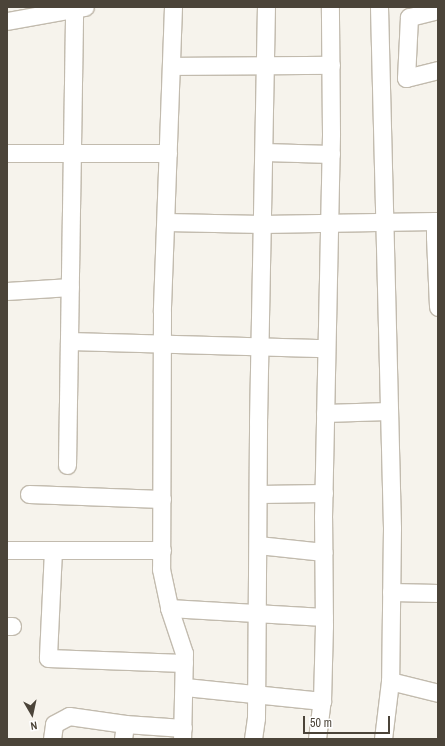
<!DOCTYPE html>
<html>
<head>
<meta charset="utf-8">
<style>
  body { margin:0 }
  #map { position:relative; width:445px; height:746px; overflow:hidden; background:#f6f3ec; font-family:"Archivo Narrow",sans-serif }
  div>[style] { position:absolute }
  .roads { filter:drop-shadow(1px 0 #c2bbae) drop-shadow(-1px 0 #c2bbae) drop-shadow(0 1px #c2bbae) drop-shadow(0 -1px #c2bbae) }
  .minor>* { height:17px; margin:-8.5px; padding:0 8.5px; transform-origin:8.5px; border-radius:8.5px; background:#fff }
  span { translate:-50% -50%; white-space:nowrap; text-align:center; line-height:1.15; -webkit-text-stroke:3px #fff; paint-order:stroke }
  .frame { position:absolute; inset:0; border:8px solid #4b4439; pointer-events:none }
  .north { position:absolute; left:12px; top:694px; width:40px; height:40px; -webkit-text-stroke:3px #fff; paint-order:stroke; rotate:171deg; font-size:11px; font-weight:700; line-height:16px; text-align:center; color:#4b4439 }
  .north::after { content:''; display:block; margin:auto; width:14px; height:18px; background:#4b4439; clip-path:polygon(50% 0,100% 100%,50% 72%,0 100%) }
  .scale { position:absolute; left:303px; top:716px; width:87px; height:18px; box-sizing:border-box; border:2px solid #4b4439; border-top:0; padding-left:5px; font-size:12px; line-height:14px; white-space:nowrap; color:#4b4439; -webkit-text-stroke:3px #fff; paint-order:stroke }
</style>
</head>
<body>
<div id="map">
  <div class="roads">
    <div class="minor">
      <div style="left:173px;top:7px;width:305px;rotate:92.1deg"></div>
      <div style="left:162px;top:312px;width:257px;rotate:90.2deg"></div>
      <div style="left:161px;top:569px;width:40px;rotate:78deg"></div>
      <div style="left:169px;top:608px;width:47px;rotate:71.6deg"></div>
      <div style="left:184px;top:653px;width:86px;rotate:91.3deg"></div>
      <div style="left:379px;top:7px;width:521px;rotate:88.57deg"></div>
      <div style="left:392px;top:528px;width:153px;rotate:90.7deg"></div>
      <div style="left:438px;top:10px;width:30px;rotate:166deg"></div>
      <div style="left:409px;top:17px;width:61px;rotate:92.8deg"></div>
      <div style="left:406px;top:78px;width:33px;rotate:-14deg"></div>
      <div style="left:7px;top:21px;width:79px;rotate:-10.2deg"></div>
      <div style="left:171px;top:66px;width:160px;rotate:-0.4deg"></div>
      <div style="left:264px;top:152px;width:67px;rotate:1.7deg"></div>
      <div style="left:7px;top:153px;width:161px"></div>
      <div style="left:438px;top:221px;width:3px;rotate:180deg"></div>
      <div style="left:435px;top:221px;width:16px;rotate:90deg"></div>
      <div style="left:435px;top:237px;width:70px;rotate:87.5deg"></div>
      <div style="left:166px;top:222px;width:96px;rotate:1.2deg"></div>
      <div style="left:262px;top:224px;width:173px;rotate:-1deg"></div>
      <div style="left:7px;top:291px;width:63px;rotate:-3.6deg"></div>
      <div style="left:69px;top:341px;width:257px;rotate:1.6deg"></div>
      <div style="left:325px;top:413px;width:63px;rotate:-1.8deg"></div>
      <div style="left:67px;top:465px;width:455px;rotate:-89.1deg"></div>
      <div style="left:29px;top:494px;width:133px;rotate:2.2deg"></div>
      <div style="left:259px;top:494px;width:65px;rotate:-0.9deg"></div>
      <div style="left:258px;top:545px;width:66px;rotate:6.1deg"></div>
      <div style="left:7px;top:550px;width:155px"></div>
      <div style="left:53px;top:550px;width:108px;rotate:92.7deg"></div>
      <div style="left:48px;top:658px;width:136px;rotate:2.1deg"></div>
      <div style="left:391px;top:592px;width:47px;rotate:1.2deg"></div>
      <div style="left:169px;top:608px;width:155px;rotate:3.3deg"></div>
      <div style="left:7px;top:626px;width:5px"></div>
      <div style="left:185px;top:687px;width:138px;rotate:5.8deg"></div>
      <div style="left:52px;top:739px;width:15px;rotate:-82deg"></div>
      <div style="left:54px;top:724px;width:17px;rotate:-28deg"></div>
      <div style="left:69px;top:716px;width:57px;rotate:8.1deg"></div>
      <div style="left:123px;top:739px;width:15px;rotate:-82deg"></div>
      <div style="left:125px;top:724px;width:58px;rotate:3.9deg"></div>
      <div style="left:253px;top:739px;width:21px;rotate:-82deg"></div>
      <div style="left:256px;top:718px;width:296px;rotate:-89.6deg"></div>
      <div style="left:258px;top:422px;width:415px;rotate:-88.9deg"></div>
      <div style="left:317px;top:739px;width:38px;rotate:-83deg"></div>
      <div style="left:322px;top:701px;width:75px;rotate:-88.5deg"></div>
      <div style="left:324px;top:626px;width:109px;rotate:-90.5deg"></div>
      <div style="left:323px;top:517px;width:384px;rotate:-88.8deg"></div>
      <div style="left:331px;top:133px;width:126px;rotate:-90.5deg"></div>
      <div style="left:383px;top:739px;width:58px;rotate:-83.1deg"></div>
      <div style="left:390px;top:681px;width:49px;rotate:14deg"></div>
    </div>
  </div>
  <div class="frame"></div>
  <div class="north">N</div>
  <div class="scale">50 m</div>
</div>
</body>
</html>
